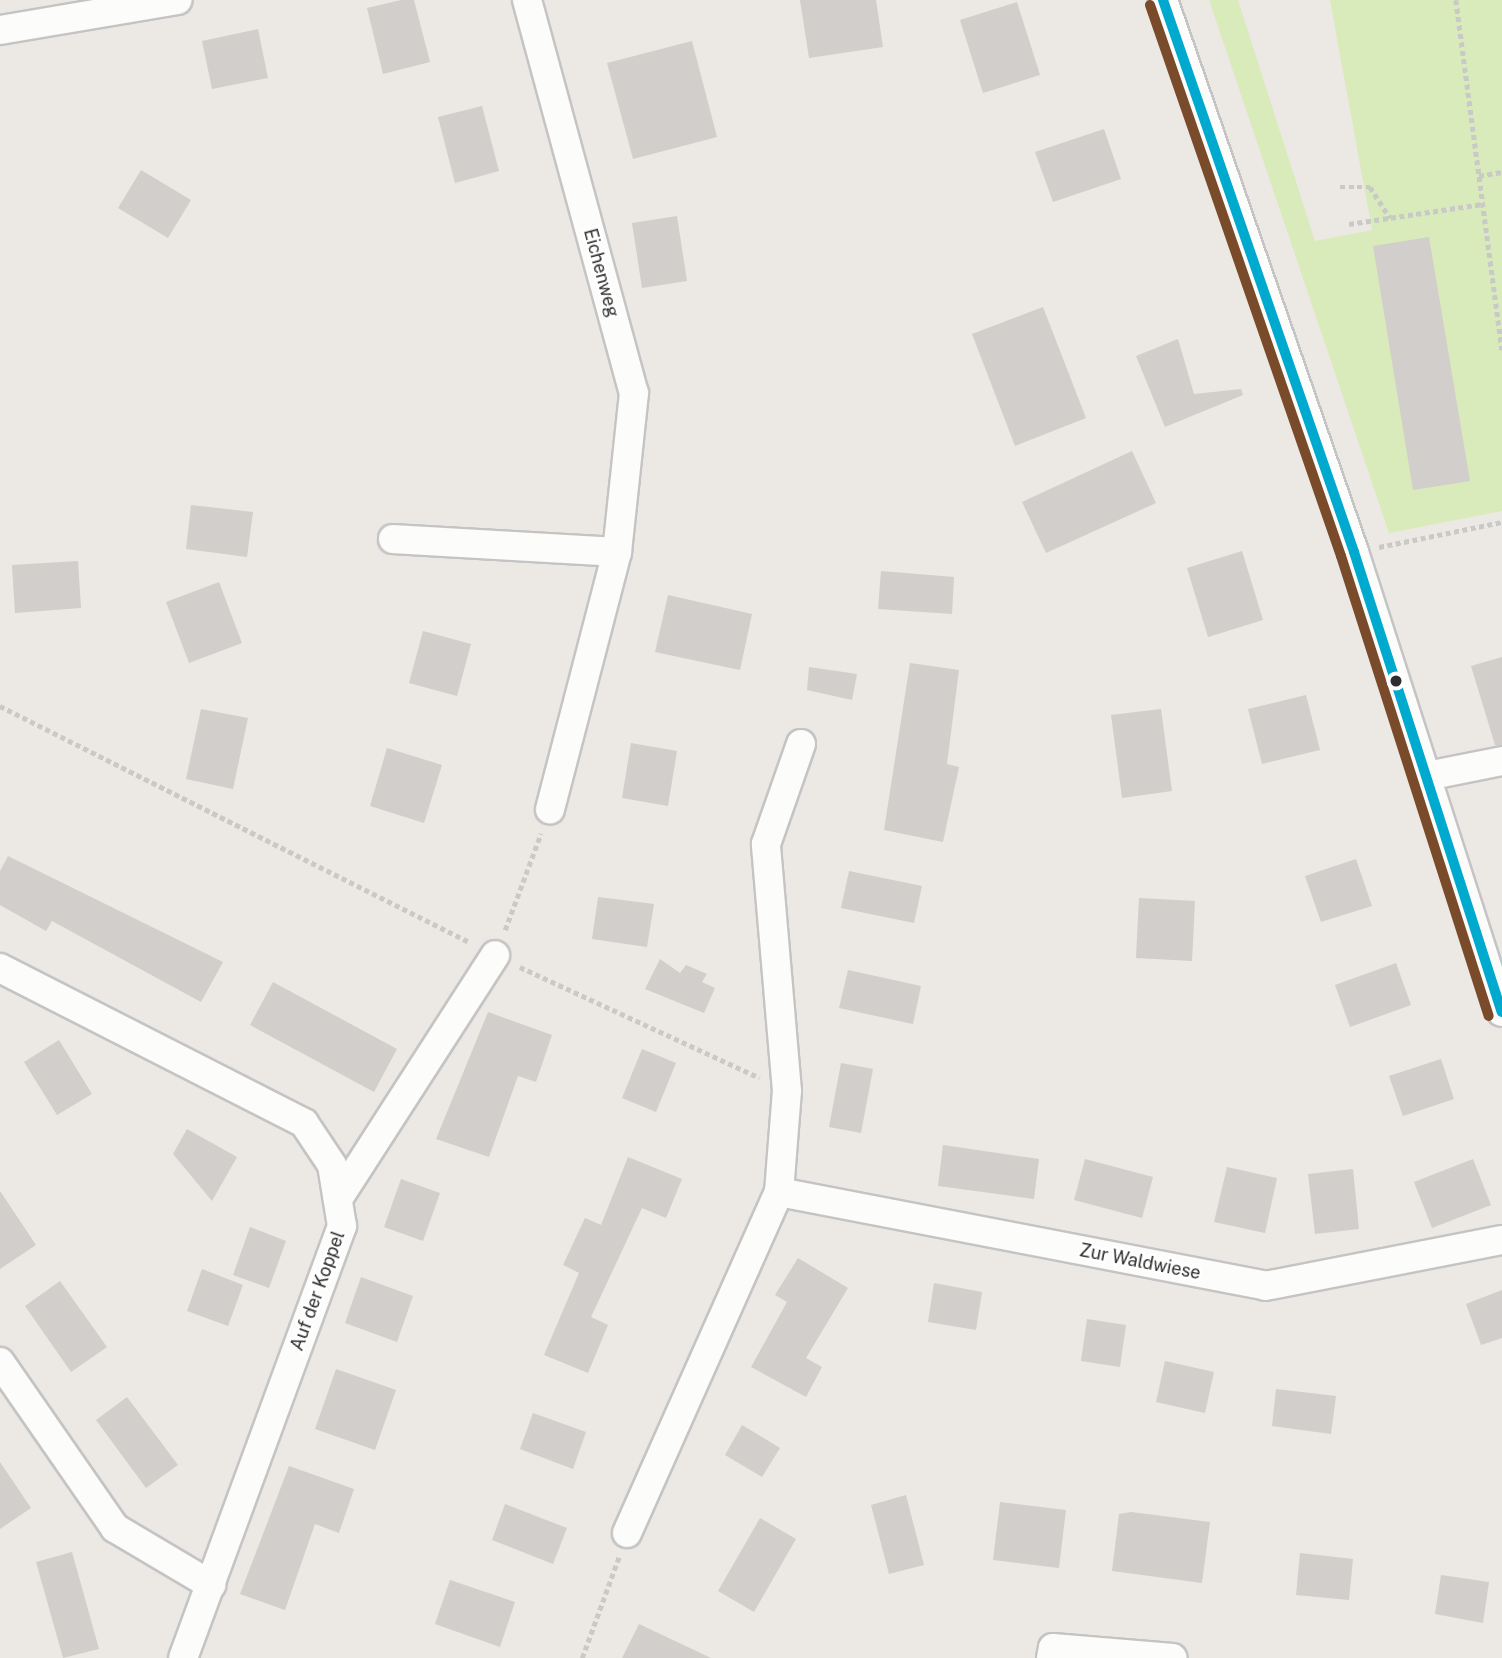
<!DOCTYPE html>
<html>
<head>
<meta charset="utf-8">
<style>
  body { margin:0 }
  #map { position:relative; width:1502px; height:1658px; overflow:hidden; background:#ece8e4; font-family:"Public Sans",sans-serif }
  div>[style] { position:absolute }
  .pitch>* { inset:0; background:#d9eabb }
  .building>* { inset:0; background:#d1cecb }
  .path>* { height:4.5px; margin-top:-2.25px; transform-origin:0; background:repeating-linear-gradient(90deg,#c9c9c8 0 5px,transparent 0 8.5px) }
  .roads { filter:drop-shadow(2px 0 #c5c4c5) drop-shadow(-2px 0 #c5c4c5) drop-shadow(0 2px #c5c4c5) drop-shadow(0 -2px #c5c4c5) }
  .street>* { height:28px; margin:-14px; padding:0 14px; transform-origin:14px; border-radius:14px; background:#fcfcfb }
  .bus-1>* { height:10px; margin:-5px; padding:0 5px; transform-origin:5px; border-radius:5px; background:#00a9ce }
  .bus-2>* { height:10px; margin:-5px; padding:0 5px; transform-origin:5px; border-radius:5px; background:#7a4b2a }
  .dots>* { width:19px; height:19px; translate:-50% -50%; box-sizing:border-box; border:4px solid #fff; border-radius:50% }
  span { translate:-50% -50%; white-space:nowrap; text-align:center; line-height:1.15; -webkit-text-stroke:5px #fff; paint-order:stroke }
  .street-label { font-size:18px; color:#2e2e2e }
</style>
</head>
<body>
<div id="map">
  <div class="pitch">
    <div style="clip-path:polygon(1209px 0,1238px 0,1315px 241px,1372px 230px,1330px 0,1502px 0,1502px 511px,1389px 533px)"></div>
  </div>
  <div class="building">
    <div style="clip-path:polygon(401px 0,414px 0,430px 62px,383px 74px,367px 8px)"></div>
    <div style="clip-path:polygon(800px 0,876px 0,883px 47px,809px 58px)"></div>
    <div style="clip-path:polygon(1017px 2px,1040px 75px,983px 93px,960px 20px)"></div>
    <div style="clip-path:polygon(258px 29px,268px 78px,212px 89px,202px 41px)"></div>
    <div style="clip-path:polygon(692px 41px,717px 137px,633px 159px,607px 63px)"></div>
    <div style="clip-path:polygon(482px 106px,499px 171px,455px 183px,438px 117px)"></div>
    <div style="clip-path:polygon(1104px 129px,1121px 179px,1053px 202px,1035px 152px)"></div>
    <div style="clip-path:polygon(141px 170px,191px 200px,168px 238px,118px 208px)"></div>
    <div style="clip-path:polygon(677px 216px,687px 281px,642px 288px,632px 223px)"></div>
    <div style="clip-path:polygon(1429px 237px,1470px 481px,1413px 490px,1373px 246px)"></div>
    <div style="clip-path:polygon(1043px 307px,1086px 418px,1015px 446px,972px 334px)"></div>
    <div style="clip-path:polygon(1178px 339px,1194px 394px,1241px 389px,1243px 395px,1165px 427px,1136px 356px)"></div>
    <div style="clip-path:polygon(1132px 451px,1156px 503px,1046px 553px,1022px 502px)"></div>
    <div style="clip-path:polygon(191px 505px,253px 512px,247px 557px,186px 549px)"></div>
    <div style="clip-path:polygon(1242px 551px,1263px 620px,1208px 637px,1187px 568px)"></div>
    <div style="clip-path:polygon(78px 561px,81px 608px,15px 613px,12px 565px)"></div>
    <div style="clip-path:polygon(881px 571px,954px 577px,952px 614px,878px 609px)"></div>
    <div style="clip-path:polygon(219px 582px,242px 643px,189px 663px,166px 602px)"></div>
    <div style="clip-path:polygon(668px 595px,752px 614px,740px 670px,655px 652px)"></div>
    <div style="clip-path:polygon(423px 631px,471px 644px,457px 696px,409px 683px)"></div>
    <div style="clip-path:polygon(1502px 657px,1502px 745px,1495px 745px,1471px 666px)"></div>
    <div style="clip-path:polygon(910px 663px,959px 670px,947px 764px,959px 767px,943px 842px,884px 830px)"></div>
    <div style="clip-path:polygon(809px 667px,857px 674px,852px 700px,807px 690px)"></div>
    <div style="clip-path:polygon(1306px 695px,1320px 750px,1262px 764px,1248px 709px)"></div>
    <div style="clip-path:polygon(201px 709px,248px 718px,233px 789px,186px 779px)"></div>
    <div style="clip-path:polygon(1161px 709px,1172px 791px,1122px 798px,1111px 715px)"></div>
    <div style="clip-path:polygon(631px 743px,677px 751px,668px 806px,622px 798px)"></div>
    <div style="clip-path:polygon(387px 748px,442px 765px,424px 823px,370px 806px)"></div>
    <div style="clip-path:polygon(8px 856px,223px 962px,201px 1002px,52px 921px,46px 931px,0 905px,0 871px)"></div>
    <div style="clip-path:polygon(1356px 859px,1372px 906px,1321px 922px,1305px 876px)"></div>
    <div style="clip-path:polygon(849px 871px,922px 886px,914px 923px,841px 908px)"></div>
    <div style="clip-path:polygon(598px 897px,654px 904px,647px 947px,592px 939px)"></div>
    <div style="clip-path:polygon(1139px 898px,1195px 901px,1192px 961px,1136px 958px)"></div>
    <div style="clip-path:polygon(660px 959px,680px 973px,686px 965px,707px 974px,702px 982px,715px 988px,704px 1013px,645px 989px)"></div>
    <div style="clip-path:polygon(1396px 963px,1411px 1005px,1350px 1027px,1335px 985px)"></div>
    <div style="clip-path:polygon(848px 970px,921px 986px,913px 1024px,839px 1008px)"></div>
    <div style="clip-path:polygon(273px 982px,397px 1049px,374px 1092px,250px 1025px)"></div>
    <div style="clip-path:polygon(488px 1012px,552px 1035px,536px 1082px,518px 1076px,489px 1157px,436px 1139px)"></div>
    <div style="clip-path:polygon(59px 1040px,92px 1094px,57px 1115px,24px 1062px)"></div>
    <div style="clip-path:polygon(642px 1049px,676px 1063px,656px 1112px,622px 1098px)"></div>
    <div style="clip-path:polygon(1441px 1059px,1454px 1099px,1403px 1116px,1389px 1076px)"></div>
    <div style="clip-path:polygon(841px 1063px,873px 1069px,861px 1133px,829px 1127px)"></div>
    <div style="clip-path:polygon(187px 1129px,237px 1157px,212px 1201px,173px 1154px)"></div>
    <div style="clip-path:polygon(943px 1145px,1039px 1159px,1034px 1199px,938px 1186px)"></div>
    <div style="clip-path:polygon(628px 1157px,682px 1179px,666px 1218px,642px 1208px,591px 1317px,608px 1325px,588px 1373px,544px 1355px,579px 1273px,563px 1265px,585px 1218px,601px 1225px)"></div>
    <div style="clip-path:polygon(1085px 1159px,1153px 1177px,1142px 1218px,1074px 1200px)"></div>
    <div style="clip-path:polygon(1473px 1159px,1491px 1205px,1432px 1228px,1414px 1182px)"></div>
    <div style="clip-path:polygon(1227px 1167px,1277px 1178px,1265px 1233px,1214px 1222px)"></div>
    <div style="clip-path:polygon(1353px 1169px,1359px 1229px,1315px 1234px,1308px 1174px)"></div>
    <div style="clip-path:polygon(401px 1179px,440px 1193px,423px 1241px,384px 1227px)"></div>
    <div style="clip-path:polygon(0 1191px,36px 1245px,0 1269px)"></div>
    <div style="clip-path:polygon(250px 1227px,286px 1241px,269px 1288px,233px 1275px)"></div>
    <div style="clip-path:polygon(798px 1258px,848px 1288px,806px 1358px,822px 1367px,806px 1397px,751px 1367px,787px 1302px,775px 1295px)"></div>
    <div style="clip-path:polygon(202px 1269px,243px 1285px,228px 1326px,187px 1311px)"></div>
    <div style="clip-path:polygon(361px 1277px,413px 1296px,397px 1342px,345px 1323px)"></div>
    <div style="clip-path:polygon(60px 1281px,107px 1347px,71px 1372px,25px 1306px)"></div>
    <div style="clip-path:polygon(934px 1283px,982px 1292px,976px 1330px,928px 1322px)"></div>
    <div style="clip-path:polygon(1502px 1290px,1502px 1338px,1481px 1345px,1466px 1304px)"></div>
    <div style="clip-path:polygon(1087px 1319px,1126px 1325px,1120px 1367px,1081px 1361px)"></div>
    <div style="clip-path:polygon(1165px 1361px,1214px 1372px,1205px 1413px,1156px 1402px)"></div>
    <div style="clip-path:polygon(336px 1369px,396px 1390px,375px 1450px,315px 1429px)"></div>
    <div style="clip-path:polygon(1276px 1389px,1336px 1396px,1331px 1434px,1272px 1426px)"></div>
    <div style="clip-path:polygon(127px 1397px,178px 1465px,146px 1488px,96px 1420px)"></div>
    <div style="clip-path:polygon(533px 1413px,586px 1432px,573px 1469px,520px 1449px)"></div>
    <div style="clip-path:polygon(742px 1425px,780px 1448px,762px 1477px,725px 1455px)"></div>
    <div style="clip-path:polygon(0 1462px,31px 1508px,0 1529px)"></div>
    <div style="clip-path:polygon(289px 1466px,354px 1489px,339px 1533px,315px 1524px,285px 1610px,240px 1594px)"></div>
    <div style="clip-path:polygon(906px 1495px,924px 1565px,889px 1574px,871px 1505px)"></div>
    <div style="clip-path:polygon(1000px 1502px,1066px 1510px,1059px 1568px,993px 1560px)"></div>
    <div style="clip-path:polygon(505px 1504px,567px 1528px,553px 1564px,492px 1540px)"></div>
    <div style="clip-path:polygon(1131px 1512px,1210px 1522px,1202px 1583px,1112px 1571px,1119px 1514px)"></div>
    <div style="clip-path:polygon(760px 1518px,796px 1539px,754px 1612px,718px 1591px)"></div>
    <div style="clip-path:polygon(72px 1552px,99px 1649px,63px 1658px,36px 1562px)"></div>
    <div style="clip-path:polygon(1300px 1553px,1353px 1559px,1349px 1600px,1296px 1595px)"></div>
    <div style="clip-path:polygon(1441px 1575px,1489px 1582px,1483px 1623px,1435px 1614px)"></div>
    <div style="clip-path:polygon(450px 1580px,515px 1602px,500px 1647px,435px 1624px)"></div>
    <div style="clip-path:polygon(639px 1624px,711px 1658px,622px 1658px)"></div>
  </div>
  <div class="path">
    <div style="left:1456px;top:0;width:353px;rotate:82.5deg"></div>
    <div style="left:1479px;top:176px;width:23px;rotate:-10deg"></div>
    <div style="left:1340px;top:187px;width:30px"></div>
    <div style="left:1370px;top:187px;width:37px;rotate:57deg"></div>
    <div style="left:1349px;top:224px;width:135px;rotate:-8.5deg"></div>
    <div style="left:1379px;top:547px;width:126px;rotate:-11.5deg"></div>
    <div style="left:0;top:706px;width:527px;rotate:26.71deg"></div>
    <div style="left:505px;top:930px;width:103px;rotate:-69.6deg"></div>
    <div style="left:520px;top:967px;width:264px;rotate:24.8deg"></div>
    <div style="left:582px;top:1658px;width:108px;rotate:-69.9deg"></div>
  </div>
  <div class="roads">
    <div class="street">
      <div style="left:527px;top:0;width:407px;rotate:74.8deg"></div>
      <div style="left:634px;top:393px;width:160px;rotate:96.1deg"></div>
      <div style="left:617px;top:552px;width:266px;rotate:104.6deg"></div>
      <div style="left:1163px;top:0;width:584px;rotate:70.91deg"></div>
      <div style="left:1354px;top:552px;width:483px;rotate:72.2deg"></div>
      <div style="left:0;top:30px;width:180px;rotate:-9.6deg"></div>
      <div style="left:393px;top:539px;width:224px;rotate:3.3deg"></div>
      <div style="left:1427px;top:776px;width:76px;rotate:-11.3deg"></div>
      <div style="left:0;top:968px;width:341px;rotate:27deg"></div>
      <div style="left:304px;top:1123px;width:50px;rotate:56.3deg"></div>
      <div style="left:332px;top:1165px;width:62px;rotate:80.7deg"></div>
      <div style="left:342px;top:1226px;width:460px;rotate:110.2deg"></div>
      <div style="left:779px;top:1192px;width:495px;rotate:10.9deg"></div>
      <div style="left:1265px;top:1286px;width:241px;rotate:-11deg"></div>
      <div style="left:338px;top:1199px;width:290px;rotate:-57.2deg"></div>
      <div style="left:0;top:1362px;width:202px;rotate:55.3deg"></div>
      <div style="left:115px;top:1528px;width:112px;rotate:30.7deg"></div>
      <div style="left:627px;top:1533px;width:373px;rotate:-66deg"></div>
      <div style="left:779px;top:1192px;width:101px;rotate:-85.5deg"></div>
      <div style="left:787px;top:1091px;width:248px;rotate:-94.9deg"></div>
      <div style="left:766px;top:844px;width:106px;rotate:-70.7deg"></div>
      <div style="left:1051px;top:1658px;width:10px;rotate:-79deg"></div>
      <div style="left:1053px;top:1648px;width:120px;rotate:4.8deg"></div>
    </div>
  </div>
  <div class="bus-1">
    <div style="left:1163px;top:0;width:584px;rotate:70.91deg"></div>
    <div style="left:1354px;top:552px;width:483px;rotate:72.2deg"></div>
  </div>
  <div class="bus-2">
    <div style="left:1150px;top:5px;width:583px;rotate:70.88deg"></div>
    <div style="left:1341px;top:556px;width:483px;rotate:72.2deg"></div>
  </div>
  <div class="dots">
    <div style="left:1396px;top:681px;background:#2e2e2e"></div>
  </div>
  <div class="street-label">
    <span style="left:601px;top:273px;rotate:75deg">Eichenweg</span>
    <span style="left:1140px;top:1262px;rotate:11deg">Zur Waldwiese</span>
    <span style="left:318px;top:1291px;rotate:-70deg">Auf der Koppel</span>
  </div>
</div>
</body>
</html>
